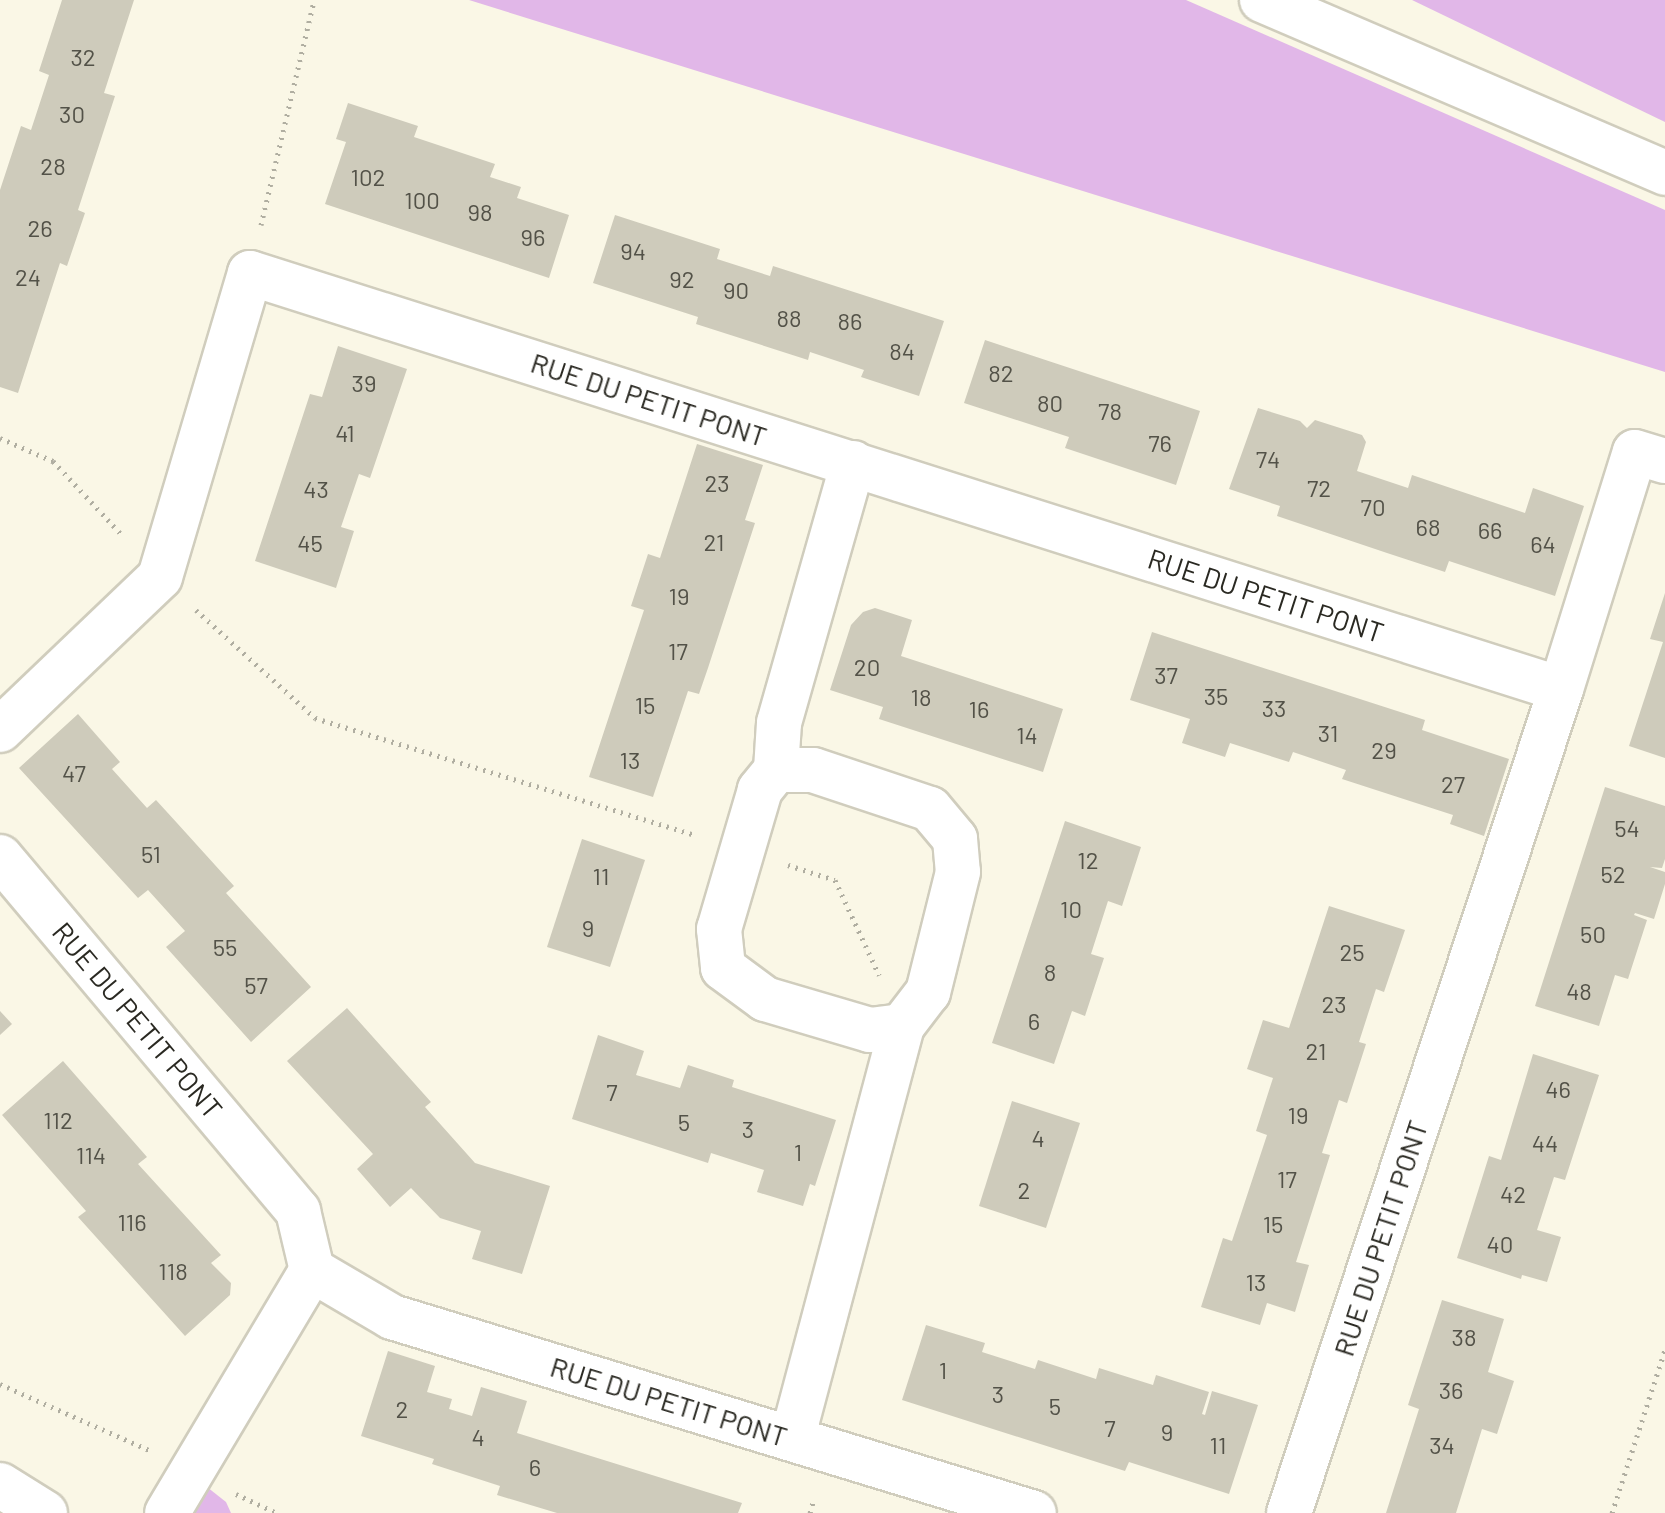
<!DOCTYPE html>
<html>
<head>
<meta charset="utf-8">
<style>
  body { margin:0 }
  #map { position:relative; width:1665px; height:1513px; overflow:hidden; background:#faf7e6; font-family:Barlow,sans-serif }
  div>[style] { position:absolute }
  .green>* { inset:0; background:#e1b7e8 }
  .building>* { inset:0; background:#cecbbb }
  .path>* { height:5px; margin-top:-2.5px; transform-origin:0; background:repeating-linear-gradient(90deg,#b0aea1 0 2px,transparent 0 8px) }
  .roads { filter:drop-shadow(2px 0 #d0cdbd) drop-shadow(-2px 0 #d0cdbd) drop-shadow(0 2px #d0cdbd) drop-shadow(0 -2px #d0cdbd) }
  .minor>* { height:44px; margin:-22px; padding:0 22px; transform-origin:22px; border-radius:22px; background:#fff }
  .tertiary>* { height:44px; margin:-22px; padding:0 22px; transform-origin:22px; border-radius:22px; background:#fff }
  .primary>* { height:44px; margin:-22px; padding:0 22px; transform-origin:22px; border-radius:22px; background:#fff }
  span { translate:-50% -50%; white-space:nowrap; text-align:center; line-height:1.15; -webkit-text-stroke:7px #fff; paint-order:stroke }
  .number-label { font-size:24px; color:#535248 }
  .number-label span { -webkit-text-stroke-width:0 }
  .street-label { font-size:28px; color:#2a2922 }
</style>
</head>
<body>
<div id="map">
  <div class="green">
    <div style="clip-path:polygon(469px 0,1186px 0,1665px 210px,1665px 372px)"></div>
    <div style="clip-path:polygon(1412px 0,1665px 0,1665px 122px)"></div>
    <div style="clip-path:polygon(207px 1487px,226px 1502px,231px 1513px,192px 1513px)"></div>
  </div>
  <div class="building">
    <div style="clip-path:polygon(62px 0,134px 0,104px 93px,115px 96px,78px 210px,85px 213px,67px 266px,60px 263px,18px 393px,0 387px,0 190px,21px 126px,31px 130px,49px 75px,39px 71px)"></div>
    <div style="clip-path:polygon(348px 103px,418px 126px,414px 137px,495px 164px,490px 177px,521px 187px,517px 198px,569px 215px,549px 278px,325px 204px,346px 142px,336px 139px)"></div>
    <div style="clip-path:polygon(615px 215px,720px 249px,717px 259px,770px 276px,773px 266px,944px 321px,919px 396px,861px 377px,864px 370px,810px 352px,808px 360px,696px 324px,698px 317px,593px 283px)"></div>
    <div style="clip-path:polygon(985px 340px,1200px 411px,1176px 485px,1065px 448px,1069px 437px,964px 403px)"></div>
    <div style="clip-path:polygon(338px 346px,407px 369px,370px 478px,359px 474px,341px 527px,354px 531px,336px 588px,255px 561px,310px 394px,322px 397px)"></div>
    <div style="clip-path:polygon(1258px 408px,1300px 421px,1307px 428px,1315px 420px,1362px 435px,1366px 442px,1357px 471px,1408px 488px,1412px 475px,1525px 513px,1533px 488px,1584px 506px,1555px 596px,1449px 561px,1445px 572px,1387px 553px,1277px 516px,1280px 506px,1229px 489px)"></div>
    <div style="clip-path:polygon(697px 444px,763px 465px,745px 520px,755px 523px,708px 668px,699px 694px,688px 691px,653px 797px,589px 777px,644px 610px,631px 606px,648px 554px,660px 558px)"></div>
    <div style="clip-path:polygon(1665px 593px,1665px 758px,1629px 746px,1663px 642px,1650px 639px)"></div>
    <div style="clip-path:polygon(875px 608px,912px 620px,901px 656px,1063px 709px,1043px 772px,879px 719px,883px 707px,830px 690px,851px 625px,863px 612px)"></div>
    <div style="clip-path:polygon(1152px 632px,1425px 720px,1422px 730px,1509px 759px,1484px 836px,1450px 824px,1453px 815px,1342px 779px,1346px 770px,1293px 752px,1289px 762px,1230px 743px,1225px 757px,1182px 743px,1190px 719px,1130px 700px)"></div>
    <div style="clip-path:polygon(78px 714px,120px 762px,112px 769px,147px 808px,156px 800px,177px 823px,234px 886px,226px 893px,311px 987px,251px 1042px,166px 947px,185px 931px,148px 890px,138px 898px,19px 768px)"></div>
    <div style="clip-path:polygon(1605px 787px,1665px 806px,1665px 859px,1662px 868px,1650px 867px,1665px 872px,1665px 884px,1654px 919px,1635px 913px,1634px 915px,1647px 920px,1628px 979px,1615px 975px,1599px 1026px,1535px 1006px)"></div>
    <div style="clip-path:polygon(1065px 821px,1141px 847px,1122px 906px,1108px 901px,1091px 954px,1104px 958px,1085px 1016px,1072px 1011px,1054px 1064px,992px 1043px)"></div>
    <div style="clip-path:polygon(582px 839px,645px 860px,610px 967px,547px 947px)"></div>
    <div style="clip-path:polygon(1329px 906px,1405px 930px,1384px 992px,1376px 989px,1359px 1042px,1366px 1044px,1347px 1103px,1339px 1100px,1322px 1153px,1330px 1155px,1296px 1262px,1309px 1265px,1295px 1312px,1267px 1303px,1260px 1325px,1201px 1307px,1223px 1238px,1232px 1241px,1267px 1135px,1256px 1131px,1273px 1078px,1247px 1069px,1263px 1020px,1289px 1028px)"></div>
    <div style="clip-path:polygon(347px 1008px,431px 1102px,425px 1107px,475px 1163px,550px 1186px,522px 1274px,472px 1259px,481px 1231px,440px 1218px,411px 1188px,390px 1207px,357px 1169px,373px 1154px,287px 1061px)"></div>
    <div style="clip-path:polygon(0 1011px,12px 1024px,0 1035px)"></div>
    <div style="clip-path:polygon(598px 1035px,644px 1051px,636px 1075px,680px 1088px,688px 1065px,734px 1080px,732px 1087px,836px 1120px,815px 1186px,810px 1184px,803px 1206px,757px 1192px,764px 1170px,711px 1153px,708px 1163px,572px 1119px)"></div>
    <div style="clip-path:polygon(1533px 1054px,1599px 1075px,1565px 1180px,1554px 1177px,1537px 1230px,1561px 1237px,1547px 1282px,1522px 1275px,1521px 1279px,1457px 1258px,1489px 1156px,1501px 1160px)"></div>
    <div style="clip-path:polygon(63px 1061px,147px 1157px,138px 1164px,221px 1255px,211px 1263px,231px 1283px,230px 1295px,185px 1336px,78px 1217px,86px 1211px,2px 1115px)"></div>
    <div style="clip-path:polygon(1012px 1101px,1080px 1123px,1046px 1228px,979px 1206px)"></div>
    <div style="clip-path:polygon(1442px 1300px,1504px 1319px,1488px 1372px,1514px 1381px,1497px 1434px,1482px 1429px,1456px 1513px,1386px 1513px,1419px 1409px,1408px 1405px)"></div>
    <div style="clip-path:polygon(926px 1325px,985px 1343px,982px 1352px,1035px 1369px,1038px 1360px,1096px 1379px,1099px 1368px,1153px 1385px,1156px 1375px,1209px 1392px,1202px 1414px,1205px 1415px,1212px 1391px,1258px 1405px,1229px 1494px,1129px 1462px,1125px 1471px,902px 1400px)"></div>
    <div style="clip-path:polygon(388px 1351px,435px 1366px,427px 1392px,452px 1399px,449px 1409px,472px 1416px,481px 1387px,527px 1401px,517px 1433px,742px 1503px,738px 1513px,557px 1513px,497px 1495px,500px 1486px,432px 1464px,434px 1459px,361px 1436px)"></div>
  </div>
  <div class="path">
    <div style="left:261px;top:225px;width:231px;rotate:-76.7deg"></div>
    <div style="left:0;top:438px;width:58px;rotate:23.5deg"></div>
    <div style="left:53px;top:461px;width:101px;rotate:47deg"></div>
    <div style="left:196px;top:610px;width:161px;rotate:42.2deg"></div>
    <div style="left:315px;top:718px;width:398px;rotate:17.1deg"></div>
    <div style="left:788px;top:865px;width:49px;rotate:17.7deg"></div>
    <div style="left:835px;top:880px;width:105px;rotate:65.1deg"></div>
    <div style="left:0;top:1384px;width:163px;rotate:23.9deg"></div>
    <div style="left:236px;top:1494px;width:45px;rotate:24.9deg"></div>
    <div style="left:810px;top:1513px;width:15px;rotate:-74deg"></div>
    <div style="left:1612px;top:1513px;width:171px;rotate:-72deg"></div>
  </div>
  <div class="roads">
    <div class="minor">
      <div style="left:853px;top:463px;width:270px;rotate:105.9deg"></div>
      <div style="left:779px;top:723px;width:47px;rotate:93.7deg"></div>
      <div style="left:776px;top:770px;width:26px;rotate:129deg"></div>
      <div style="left:760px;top:790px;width:145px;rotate:106.4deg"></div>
      <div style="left:719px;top:929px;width:39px;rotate:84deg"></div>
      <div style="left:723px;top:968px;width:52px;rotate:36.4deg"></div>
      <div style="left:765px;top:999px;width:109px;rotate:16.4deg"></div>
      <div style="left:870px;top:1030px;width:32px;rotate:-7deg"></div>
      <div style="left:1561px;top:689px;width:248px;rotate:-72.7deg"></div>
      <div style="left:1635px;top:452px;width:31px;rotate:17deg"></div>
      <div style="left:0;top:730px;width:221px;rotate:-43.7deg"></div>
      <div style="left:160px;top:577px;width:317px;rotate:-73.5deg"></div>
      <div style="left:250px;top:273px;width:1375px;rotate:17.61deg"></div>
      <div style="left:1561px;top:689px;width:868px;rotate:108.27deg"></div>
      <div style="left:776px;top:770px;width:37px"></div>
      <div style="left:813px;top:770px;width:123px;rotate:18.4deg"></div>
      <div style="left:930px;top:809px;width:39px;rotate:50deg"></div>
      <div style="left:955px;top:839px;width:33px;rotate:85deg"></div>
      <div style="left:958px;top:872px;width:124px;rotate:104deg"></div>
      <div style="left:928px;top:992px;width:43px;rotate:127.4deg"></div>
      <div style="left:902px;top:1026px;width:427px;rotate:104.9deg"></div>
      <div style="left:0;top:857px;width:463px;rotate:49.9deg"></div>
      <div style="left:298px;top:1211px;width:61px;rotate:76.7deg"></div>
      <div style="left:312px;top:1270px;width:283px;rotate:120.8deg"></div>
      <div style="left:312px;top:1270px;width:93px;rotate:30.4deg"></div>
      <div style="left:392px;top:1317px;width:671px;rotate:16.98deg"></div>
    </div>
    <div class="tertiary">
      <div style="left:0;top:1485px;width:53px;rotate:31.9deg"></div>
    </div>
    <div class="primary">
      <div style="left:1262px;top:0;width:439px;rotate:23.2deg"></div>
    </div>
  </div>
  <div class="number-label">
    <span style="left:83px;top:57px">32</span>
    <span style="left:72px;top:114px">30</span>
    <span style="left:53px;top:166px">28</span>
    <span style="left:368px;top:177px">102</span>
    <span style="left:422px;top:200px">100</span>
    <span style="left:480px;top:212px">98</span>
    <span style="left:40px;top:228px">26</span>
    <span style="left:533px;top:237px">96</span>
    <span style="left:633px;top:251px">94</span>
    <span style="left:28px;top:277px">24</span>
    <span style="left:682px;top:279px">92</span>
    <span style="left:736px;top:290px">90</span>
    <span style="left:789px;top:318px">88</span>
    <span style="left:850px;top:321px">86</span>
    <span style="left:902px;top:351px">84</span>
    <span style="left:1001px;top:373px">82</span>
    <span style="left:364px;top:383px">39</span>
    <span style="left:1050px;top:403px">80</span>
    <span style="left:1110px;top:411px">78</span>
    <span style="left:345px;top:433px">41</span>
    <span style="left:1160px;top:443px">76</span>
    <span style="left:1268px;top:459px">74</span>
    <span style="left:717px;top:483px">23</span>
    <span style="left:1319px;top:488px">72</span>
    <span style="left:316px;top:489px">43</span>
    <span style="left:1373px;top:507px">70</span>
    <span style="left:1428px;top:527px">68</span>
    <span style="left:1490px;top:530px">66</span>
    <span style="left:714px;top:542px">21</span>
    <span style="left:310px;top:543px">45</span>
    <span style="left:1543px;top:544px">64</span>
    <span style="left:679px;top:596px">19</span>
    <span style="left:678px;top:651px">17</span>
    <span style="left:867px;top:667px">20</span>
    <span style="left:1166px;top:675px">37</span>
    <span style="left:1216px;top:696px">35</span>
    <span style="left:921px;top:697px">18</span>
    <span style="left:645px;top:705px">15</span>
    <span style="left:1274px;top:708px">33</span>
    <span style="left:979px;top:709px">16</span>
    <span style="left:1328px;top:733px">31</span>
    <span style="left:1027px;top:735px">14</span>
    <span style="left:1384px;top:750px">29</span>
    <span style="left:630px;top:760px">13</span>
    <span style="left:74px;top:773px">47</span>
    <span style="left:1453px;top:784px">27</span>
    <span style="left:1627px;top:828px">54</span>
    <span style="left:151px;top:854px">51</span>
    <span style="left:1088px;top:860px">12</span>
    <span style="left:1613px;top:874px">52</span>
    <span style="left:601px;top:876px">11</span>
    <span style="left:1071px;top:909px">10</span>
    <span style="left:588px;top:928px">9</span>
    <span style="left:1593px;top:934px">50</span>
    <span style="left:225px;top:947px">55</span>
    <span style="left:1352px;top:952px">25</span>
    <span style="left:1050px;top:972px">8</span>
    <span style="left:256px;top:985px">57</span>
    <span style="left:1579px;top:991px">48</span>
    <span style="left:1334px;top:1004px">23</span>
    <span style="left:1034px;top:1021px">6</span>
    <span style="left:1316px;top:1051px">21</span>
    <span style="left:1558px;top:1089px">46</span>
    <span style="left:612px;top:1092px">7</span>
    <span style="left:1298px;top:1115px">19</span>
    <span style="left:58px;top:1120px">112</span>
    <span style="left:684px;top:1122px">5</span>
    <span style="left:748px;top:1129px">3</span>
    <span style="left:1038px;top:1138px">4</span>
    <span style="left:1545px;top:1143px">44</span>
    <span style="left:798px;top:1152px">1</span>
    <span style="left:91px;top:1155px">114</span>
    <span style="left:1287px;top:1179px">17</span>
    <span style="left:1024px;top:1190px">2</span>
    <span style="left:1513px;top:1194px">42</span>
    <span style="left:132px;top:1222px">116</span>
    <span style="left:1273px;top:1224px">15</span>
    <span style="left:1500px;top:1244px">40</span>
    <span style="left:173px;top:1271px">118</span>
    <span style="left:1256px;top:1282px">13</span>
    <span style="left:1464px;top:1337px">38</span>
    <span style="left:943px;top:1370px">1</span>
    <span style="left:1451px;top:1390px">36</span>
    <span style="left:998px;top:1394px">3</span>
    <span style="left:1055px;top:1406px">5</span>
    <span style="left:402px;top:1409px">2</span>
    <span style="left:1110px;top:1428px">7</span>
    <span style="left:1167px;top:1432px">9</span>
    <span style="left:478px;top:1437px">4</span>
    <span style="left:1218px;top:1445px">11</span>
    <span style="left:1442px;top:1445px">34</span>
    <span style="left:535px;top:1467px">6</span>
  </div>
  <div class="street-label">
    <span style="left:649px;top:399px;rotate:18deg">RUE DU PETIT PONT</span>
    <span style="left:1266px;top:595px;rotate:18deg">RUE DU PETIT PONT</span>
    <span style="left:138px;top:1020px;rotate:50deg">RUE DU PETIT PONT</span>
    <span style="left:1380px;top:1238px;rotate:-72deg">RUE DU PETIT PONT</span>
    <span style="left:669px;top:1401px;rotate:17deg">RUE DU PETIT PONT</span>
  </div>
</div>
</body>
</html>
